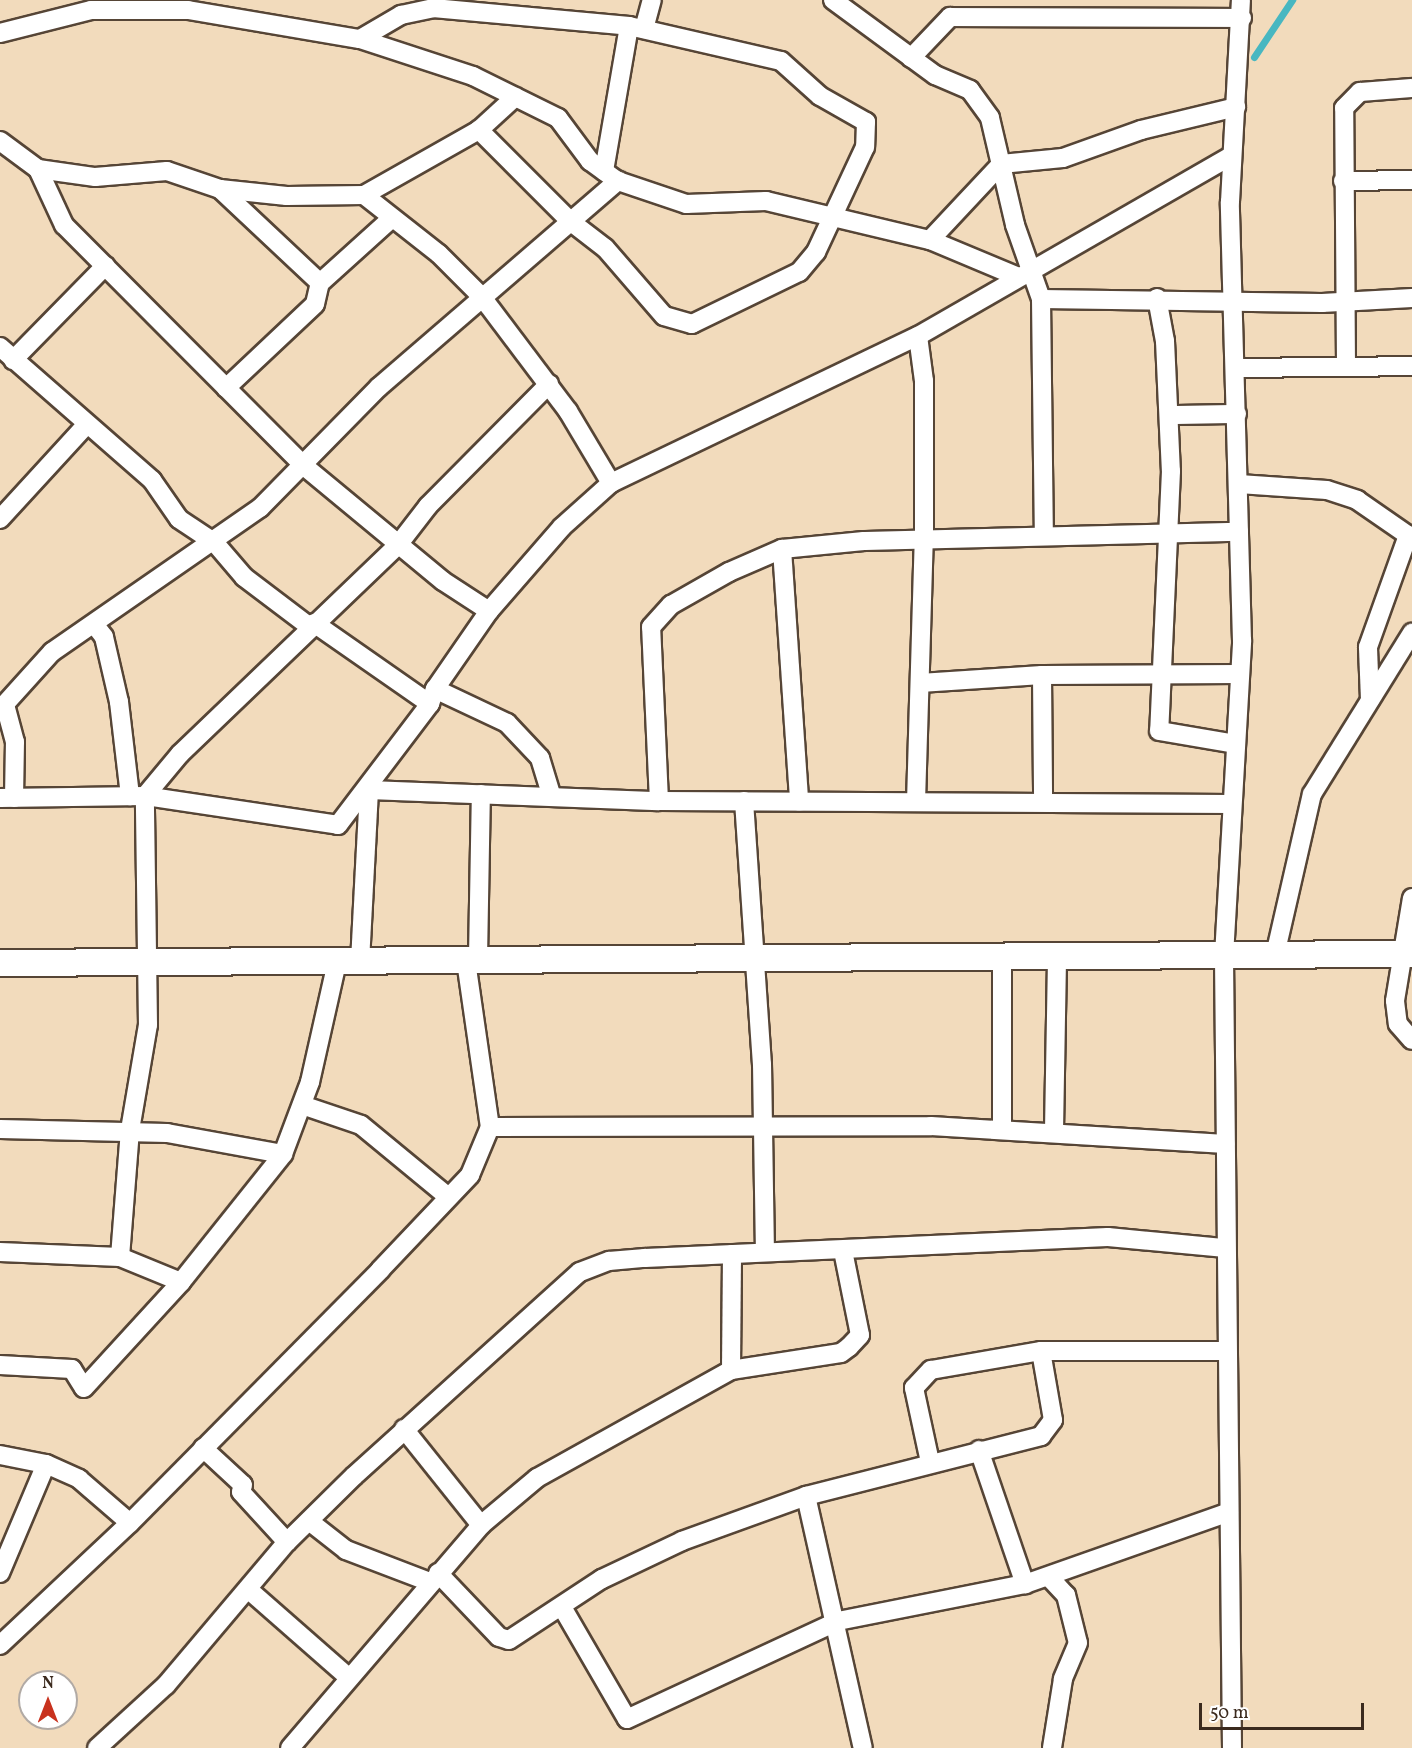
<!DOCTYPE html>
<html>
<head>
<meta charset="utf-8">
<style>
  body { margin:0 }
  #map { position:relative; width:1412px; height:1748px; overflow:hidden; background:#f2dbbc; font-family:Vollkorn,serif }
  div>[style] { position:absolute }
  .stream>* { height:7px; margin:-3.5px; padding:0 3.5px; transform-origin:3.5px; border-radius:3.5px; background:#48b7c1 }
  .roads { filter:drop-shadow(2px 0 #564536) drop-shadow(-2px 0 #564536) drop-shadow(0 2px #564536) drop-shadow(0 -2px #564536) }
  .street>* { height:18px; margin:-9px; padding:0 9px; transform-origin:9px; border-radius:9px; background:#fff }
  .secondary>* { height:26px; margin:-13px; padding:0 13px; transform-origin:13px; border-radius:13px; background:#fff }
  span { translate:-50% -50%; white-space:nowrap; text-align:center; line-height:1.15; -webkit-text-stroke:4.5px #fff; paint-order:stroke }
  .north { position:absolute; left:18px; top:1670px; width:60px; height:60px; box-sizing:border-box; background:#fff; border:2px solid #b1aaa5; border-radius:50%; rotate:0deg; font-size:16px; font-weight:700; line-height:24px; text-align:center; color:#3b2a1e }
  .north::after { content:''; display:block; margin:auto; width:21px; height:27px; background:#c8321e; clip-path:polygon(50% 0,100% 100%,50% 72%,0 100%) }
  .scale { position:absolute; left:1199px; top:1703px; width:165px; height:27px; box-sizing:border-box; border:3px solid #3b2a1e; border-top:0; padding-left:8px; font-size:18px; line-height:21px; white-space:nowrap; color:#3b2a1e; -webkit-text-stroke:4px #fff; paint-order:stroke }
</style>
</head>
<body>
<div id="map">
  <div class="stream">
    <div style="left:1254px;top:57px;width:69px;rotate:-56.3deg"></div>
  </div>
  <div class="roads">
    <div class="street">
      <div style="left:833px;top:0;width:127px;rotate:36.3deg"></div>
      <div style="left:935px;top:75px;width:38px;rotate:23deg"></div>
      <div style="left:970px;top:90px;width:34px;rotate:54deg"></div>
      <div style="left:990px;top:118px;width:110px;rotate:76.8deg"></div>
      <div style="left:1015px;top:225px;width:78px;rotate:70.6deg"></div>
      <div style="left:1041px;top:299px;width:236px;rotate:89.3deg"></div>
      <div style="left:644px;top:29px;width:30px;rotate:-75deg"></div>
      <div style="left:0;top:33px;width:94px;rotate:-14.2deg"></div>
      <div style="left:91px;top:10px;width:97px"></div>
      <div style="left:188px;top:10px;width:174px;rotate:9.6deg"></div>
      <div style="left:360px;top:39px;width:119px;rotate:18.1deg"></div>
      <div style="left:473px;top:76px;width:95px;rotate:26.3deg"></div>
      <div style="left:558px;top:118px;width:54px;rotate:53.3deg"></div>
      <div style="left:590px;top:161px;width:34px;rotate:36deg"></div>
      <div style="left:618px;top:181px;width:72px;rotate:18.7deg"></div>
      <div style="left:686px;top:204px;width:80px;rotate:-2.1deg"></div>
      <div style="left:766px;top:201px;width:169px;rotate:13.4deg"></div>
      <div style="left:930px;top:240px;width:93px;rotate:22.7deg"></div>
      <div style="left:360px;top:39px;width:48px;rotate:-30.3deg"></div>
      <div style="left:401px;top:15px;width:33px;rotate:-12deg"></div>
      <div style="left:433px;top:8px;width:197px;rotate:5.2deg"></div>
      <div style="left:629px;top:26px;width:156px;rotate:13deg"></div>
      <div style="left:781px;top:61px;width:52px;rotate:41.9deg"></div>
      <div style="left:820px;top:96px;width:53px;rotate:29.5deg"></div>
      <div style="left:866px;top:122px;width:25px;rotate:92deg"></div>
      <div style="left:865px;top:147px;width:116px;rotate:115deg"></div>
      <div style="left:816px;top:252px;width:26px;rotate:130deg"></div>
      <div style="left:799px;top:272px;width:119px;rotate:154.1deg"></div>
      <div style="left:692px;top:324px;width:29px;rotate:-164deg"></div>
      <div style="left:664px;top:316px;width:90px;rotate:-130.9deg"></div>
      <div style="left:605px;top:248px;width:44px;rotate:-142.4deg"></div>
      <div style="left:570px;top:221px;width:129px;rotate:-135deg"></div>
      <div style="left:911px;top:58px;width:57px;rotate:-46.4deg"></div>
      <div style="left:950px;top:17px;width:292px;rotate:0.2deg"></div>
      <div style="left:0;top:141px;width:47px;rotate:36.4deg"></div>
      <div style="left:38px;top:169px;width:58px;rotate:8deg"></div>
      <div style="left:95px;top:177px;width:72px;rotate:-4.8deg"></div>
      <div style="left:167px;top:171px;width:56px;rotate:18.8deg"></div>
      <div style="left:220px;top:189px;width:67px;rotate:6deg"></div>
      <div style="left:287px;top:196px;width:77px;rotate:-0.7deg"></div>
      <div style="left:364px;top:195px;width:132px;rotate:-29.5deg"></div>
      <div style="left:479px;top:130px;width:49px;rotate:-42.5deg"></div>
      <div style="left:38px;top:169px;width:62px;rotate:65.1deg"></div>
      <div style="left:64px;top:225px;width:340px;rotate:45.1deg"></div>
      <div style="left:304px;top:466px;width:180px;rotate:39.6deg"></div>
      <div style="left:443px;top:581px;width:55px;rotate:33.1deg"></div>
      <div style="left:604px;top:171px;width:147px;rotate:-80.2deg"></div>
      <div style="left:1343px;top:181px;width:69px;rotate:-0.8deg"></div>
      <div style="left:220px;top:189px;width:137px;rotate:43.2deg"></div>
      <div style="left:364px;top:195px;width:95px;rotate:38.2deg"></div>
      <div style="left:439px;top:254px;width:61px;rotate:45deg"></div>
      <div style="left:482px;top:297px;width:143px;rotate:53deg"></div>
      <div style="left:568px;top:411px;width:84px;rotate:59.2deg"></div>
      <div style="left:930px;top:240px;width:104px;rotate:-46.9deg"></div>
      <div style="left:1001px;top:164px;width:62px;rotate:-5.5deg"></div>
      <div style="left:1063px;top:158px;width:83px;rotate:-19.7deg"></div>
      <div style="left:1141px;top:130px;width:98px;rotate:-13.6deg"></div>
      <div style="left:1157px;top:298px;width:44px;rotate:79.5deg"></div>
      <div style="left:1165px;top:341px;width:130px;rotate:87.4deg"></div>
      <div style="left:1171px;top:471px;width:260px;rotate:92.6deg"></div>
      <div style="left:1159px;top:731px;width:77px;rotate:9.7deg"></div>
      <div style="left:1041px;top:299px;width:281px;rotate:0.8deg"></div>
      <div style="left:1322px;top:303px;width:90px;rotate:-3.2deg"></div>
      <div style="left:0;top:347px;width:202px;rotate:41.2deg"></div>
      <div style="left:152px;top:480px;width:47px;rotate:55.3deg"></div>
      <div style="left:179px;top:519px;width:43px;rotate:33.7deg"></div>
      <div style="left:215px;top:543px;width:45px;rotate:49.5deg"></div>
      <div style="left:244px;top:577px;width:83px;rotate:37.1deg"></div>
      <div style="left:13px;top:360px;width:132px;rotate:-45.6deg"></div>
      <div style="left:1346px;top:365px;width:257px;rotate:-90.4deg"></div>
      <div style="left:1344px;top:108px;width:23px;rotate:-45deg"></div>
      <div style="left:1360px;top:92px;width:52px;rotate:-4.4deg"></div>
      <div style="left:1235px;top:368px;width:177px;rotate:-0.6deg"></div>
      <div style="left:226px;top:388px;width:122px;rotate:-43.3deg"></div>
      <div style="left:315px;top:304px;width:22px;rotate:-77deg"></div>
      <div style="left:320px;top:283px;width:97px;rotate:-42.1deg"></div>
      <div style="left:1171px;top:415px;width:66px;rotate:-0.9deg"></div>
      <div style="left:1239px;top:484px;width:88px;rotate:3.9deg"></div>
      <div style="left:1327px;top:490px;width:32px;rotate:18deg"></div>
      <div style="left:1357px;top:500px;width:67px;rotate:34.6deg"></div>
      <div style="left:0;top:519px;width:127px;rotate:-47.5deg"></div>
      <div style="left:782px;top:549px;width:253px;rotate:86.1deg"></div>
      <div style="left:314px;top:623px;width:141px;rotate:34.9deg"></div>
      <div style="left:94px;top:624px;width:16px;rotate:52deg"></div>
      <div style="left:104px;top:637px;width:67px;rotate:77deg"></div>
      <div style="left:119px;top:702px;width:95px;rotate:83.3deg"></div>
      <div style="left:1042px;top:675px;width:126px;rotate:89.5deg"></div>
      <div style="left:920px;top:683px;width:122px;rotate:-3.8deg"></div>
      <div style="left:1042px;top:675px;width:197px;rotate:-0.3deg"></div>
      <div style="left:435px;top:689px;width:80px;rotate:25.3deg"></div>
      <div style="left:507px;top:723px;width:48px;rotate:46.7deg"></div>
      <div style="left:540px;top:758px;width:39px;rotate:73deg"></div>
      <div style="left:1370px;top:700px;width:53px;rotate:-92.2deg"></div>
      <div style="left:1368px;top:647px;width:119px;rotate:-70.3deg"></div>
      <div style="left:0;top:798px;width:145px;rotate:-0.8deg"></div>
      <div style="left:145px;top:796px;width:55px;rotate:-50.2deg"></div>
      <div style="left:180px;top:754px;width:302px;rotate:-43.8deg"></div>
      <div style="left:398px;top:545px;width:49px;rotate:-52.4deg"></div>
      <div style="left:428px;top:506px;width:172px;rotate:-45.2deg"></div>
      <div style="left:14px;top:798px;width:56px;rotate:-89deg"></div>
      <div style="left:15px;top:742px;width:39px;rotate:-105deg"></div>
      <div style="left:5px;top:704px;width:70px;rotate:-47.9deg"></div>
      <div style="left:52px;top:652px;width:253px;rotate:-34.7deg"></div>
      <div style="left:260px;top:508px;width:170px;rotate:-45.5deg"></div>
      <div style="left:379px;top:387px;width:316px;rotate:-40.8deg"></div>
      <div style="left:659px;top:801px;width:174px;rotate:-92.6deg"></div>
      <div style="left:651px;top:627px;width:30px;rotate:-48deg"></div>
      <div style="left:671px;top:605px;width:67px;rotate:-29.6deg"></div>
      <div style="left:729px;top:572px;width:58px;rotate:-23.5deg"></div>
      <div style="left:782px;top:549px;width:82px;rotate:-5.6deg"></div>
      <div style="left:864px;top:541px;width:375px;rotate:-1.4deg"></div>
      <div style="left:744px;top:801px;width:264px;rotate:86.1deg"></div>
      <div style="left:762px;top:1064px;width:188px;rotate:89.1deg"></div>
      <div style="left:916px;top:802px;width:264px;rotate:-88.3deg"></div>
      <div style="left:924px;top:538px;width:157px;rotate:-90deg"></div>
      <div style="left:924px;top:381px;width:45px;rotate:-97.6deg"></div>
      <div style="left:1412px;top:898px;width:104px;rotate:99.4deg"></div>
      <div style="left:1395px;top:1001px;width:23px;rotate:83deg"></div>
      <div style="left:1398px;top:1024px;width:21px;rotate:49deg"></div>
      <div style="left:1275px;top:955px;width:165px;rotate:-77.1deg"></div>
      <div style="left:1312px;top:794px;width:190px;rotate:-58.2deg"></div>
      <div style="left:1002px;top:958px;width:171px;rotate:90deg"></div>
      <div style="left:478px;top:959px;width:165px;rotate:-89deg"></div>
      <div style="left:466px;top:961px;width:168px;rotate:81.8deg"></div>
      <div style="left:360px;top:962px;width:172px;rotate:-87deg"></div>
      <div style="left:369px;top:790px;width:290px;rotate:2.2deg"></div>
      <div style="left:659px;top:801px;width:572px;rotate:0.3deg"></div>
      <div style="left:302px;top:1105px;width:62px;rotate:18.7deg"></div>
      <div style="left:361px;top:1125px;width:112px;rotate:39.5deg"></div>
      <div style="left:0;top:1129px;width:167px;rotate:1.4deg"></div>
      <div style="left:167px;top:1133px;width:118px;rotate:10.3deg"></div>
      <div style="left:1054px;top:1131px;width:173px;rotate:-89deg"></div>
      <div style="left:0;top:1252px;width:120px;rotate:2.4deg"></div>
      <div style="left:120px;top:1257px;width:66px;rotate:22.3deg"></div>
      <div style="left:120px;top:1257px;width:127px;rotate:-85.5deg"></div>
      <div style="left:130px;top:1130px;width:107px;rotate:-80.3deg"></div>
      <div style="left:148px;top:1025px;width:229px;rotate:-90.8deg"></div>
      <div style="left:145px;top:796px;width:195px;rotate:8.5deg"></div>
      <div style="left:338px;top:825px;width:152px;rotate:-52.8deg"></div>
      <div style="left:430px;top:704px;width:16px;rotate:-72deg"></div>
      <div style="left:435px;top:689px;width:95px;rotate:-55.3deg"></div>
      <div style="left:489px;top:611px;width:111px;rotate:-49deg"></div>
      <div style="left:562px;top:527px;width:66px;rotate:-41.9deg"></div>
      <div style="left:611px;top:483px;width:340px;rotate:-25.6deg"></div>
      <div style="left:918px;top:336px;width:361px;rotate:-29.9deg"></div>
      <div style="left:0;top:1365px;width:72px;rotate:3.2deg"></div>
      <div style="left:72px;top:1369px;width:22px;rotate:58deg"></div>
      <div style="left:84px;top:1388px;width:144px;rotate:-47.5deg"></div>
      <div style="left:181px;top:1282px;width:164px;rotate:-51.4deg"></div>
      <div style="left:283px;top:1154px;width:77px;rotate:-69.4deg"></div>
      <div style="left:310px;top:1082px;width:123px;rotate:-77.3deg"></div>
      <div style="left:731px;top:1370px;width:111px;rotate:-8.8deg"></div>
      <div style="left:841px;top:1353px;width:10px;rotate:-37deg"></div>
      <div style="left:849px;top:1347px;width:16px;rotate:-47deg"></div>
      <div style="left:860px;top:1335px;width:86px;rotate:-101.4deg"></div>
      <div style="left:404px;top:1429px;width:123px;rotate:51.3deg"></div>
      <div style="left:203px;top:1448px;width:54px;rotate:42.8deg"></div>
      <div style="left:243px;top:1485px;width:7px;rotate:106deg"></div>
      <div style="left:241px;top:1492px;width:68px;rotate:47.4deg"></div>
      <div style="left:979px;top:1450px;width:142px;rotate:71.1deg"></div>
      <div style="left:1025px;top:1584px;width:216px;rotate:-19.4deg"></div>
      <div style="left:0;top:1455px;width:47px;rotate:11.1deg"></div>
      <div style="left:46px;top:1464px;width:36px;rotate:24deg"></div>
      <div style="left:79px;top:1479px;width:67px;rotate:40.8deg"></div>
      <div style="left:930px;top:1462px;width:76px;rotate:-102.2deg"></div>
      <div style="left:914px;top:1388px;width:25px;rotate:-47deg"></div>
      <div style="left:931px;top:1370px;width:112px;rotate:-9.8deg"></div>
      <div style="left:1041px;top:1351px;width:184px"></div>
      <div style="left:806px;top:1496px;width:258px;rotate:77.3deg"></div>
      <div style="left:309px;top:1521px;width:47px;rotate:38.1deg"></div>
      <div style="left:346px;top:1550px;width:90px;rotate:20.9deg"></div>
      <div style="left:0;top:1573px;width:118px;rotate:-67.1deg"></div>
      <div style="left:438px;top:1573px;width:88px;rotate:46.4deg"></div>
      <div style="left:499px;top:1637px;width:10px;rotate:17deg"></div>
      <div style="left:509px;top:1640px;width:111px;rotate:-33.3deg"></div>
      <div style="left:602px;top:1579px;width:89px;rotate:-25.4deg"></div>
      <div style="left:682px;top:1541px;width:132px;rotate:-19.9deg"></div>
      <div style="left:806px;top:1496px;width:243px;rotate:-14.3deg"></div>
      <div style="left:1041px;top:1436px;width:20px;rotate:-53deg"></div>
      <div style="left:1053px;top:1420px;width:70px;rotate:-99.9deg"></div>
      <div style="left:1049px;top:1577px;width:25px;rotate:47deg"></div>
      <div style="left:1066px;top:1595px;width:49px;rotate:76deg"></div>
      <div style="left:1078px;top:1643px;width:39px;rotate:113deg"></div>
      <div style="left:1063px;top:1679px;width:70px;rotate:99.1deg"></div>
      <div style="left:250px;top:1591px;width:129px;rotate:41.2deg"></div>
      <div style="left:562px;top:1607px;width:129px;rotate:59.9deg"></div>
      <div style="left:627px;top:1719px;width:233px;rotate:-24.9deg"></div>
      <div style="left:838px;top:1621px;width:191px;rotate:-11.2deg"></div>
      <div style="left:0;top:1645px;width:178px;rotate:-43.2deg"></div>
      <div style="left:130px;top:1523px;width:356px;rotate:-45.3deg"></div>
      <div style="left:380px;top:1270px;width:131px;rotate:-46.5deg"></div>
      <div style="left:470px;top:1175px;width:52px;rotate:-67.4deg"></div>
      <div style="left:490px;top:1127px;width:441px;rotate:-0.1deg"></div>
      <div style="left:931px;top:1126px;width:295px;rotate:3.5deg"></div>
      <div style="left:97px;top:1748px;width:93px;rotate:-42.4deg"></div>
      <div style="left:166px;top:1685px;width:187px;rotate:-49.8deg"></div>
      <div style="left:287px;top:1542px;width:94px;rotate:-44.6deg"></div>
      <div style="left:354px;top:1476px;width:304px;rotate:-42.1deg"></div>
      <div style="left:580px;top:1272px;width:31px;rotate:-21deg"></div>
      <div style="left:609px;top:1261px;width:36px;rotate:-5deg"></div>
      <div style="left:645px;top:1258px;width:463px;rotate:-2.6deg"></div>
      <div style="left:1108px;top:1237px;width:118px;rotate:5.4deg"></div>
      <div style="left:290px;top:1748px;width:294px;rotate:-49.4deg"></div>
      <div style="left:481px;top:1525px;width:73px;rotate:-40deg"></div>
      <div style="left:537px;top:1478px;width:222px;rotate:-29.1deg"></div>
      <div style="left:731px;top:1370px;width:116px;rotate:-89.5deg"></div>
      <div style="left:1232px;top:1748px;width:792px;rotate:-90.58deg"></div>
      <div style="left:1224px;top:956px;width:316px;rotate:-86.7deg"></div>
      <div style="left:1242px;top:641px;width:439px;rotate:-91.6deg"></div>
      <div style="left:1230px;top:202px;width:202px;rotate:-86.9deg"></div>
    </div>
    <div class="secondary">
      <div style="left:0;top:963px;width:1412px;rotate:-0.37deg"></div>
    </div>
  </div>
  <div class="north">N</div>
  <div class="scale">50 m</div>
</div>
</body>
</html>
